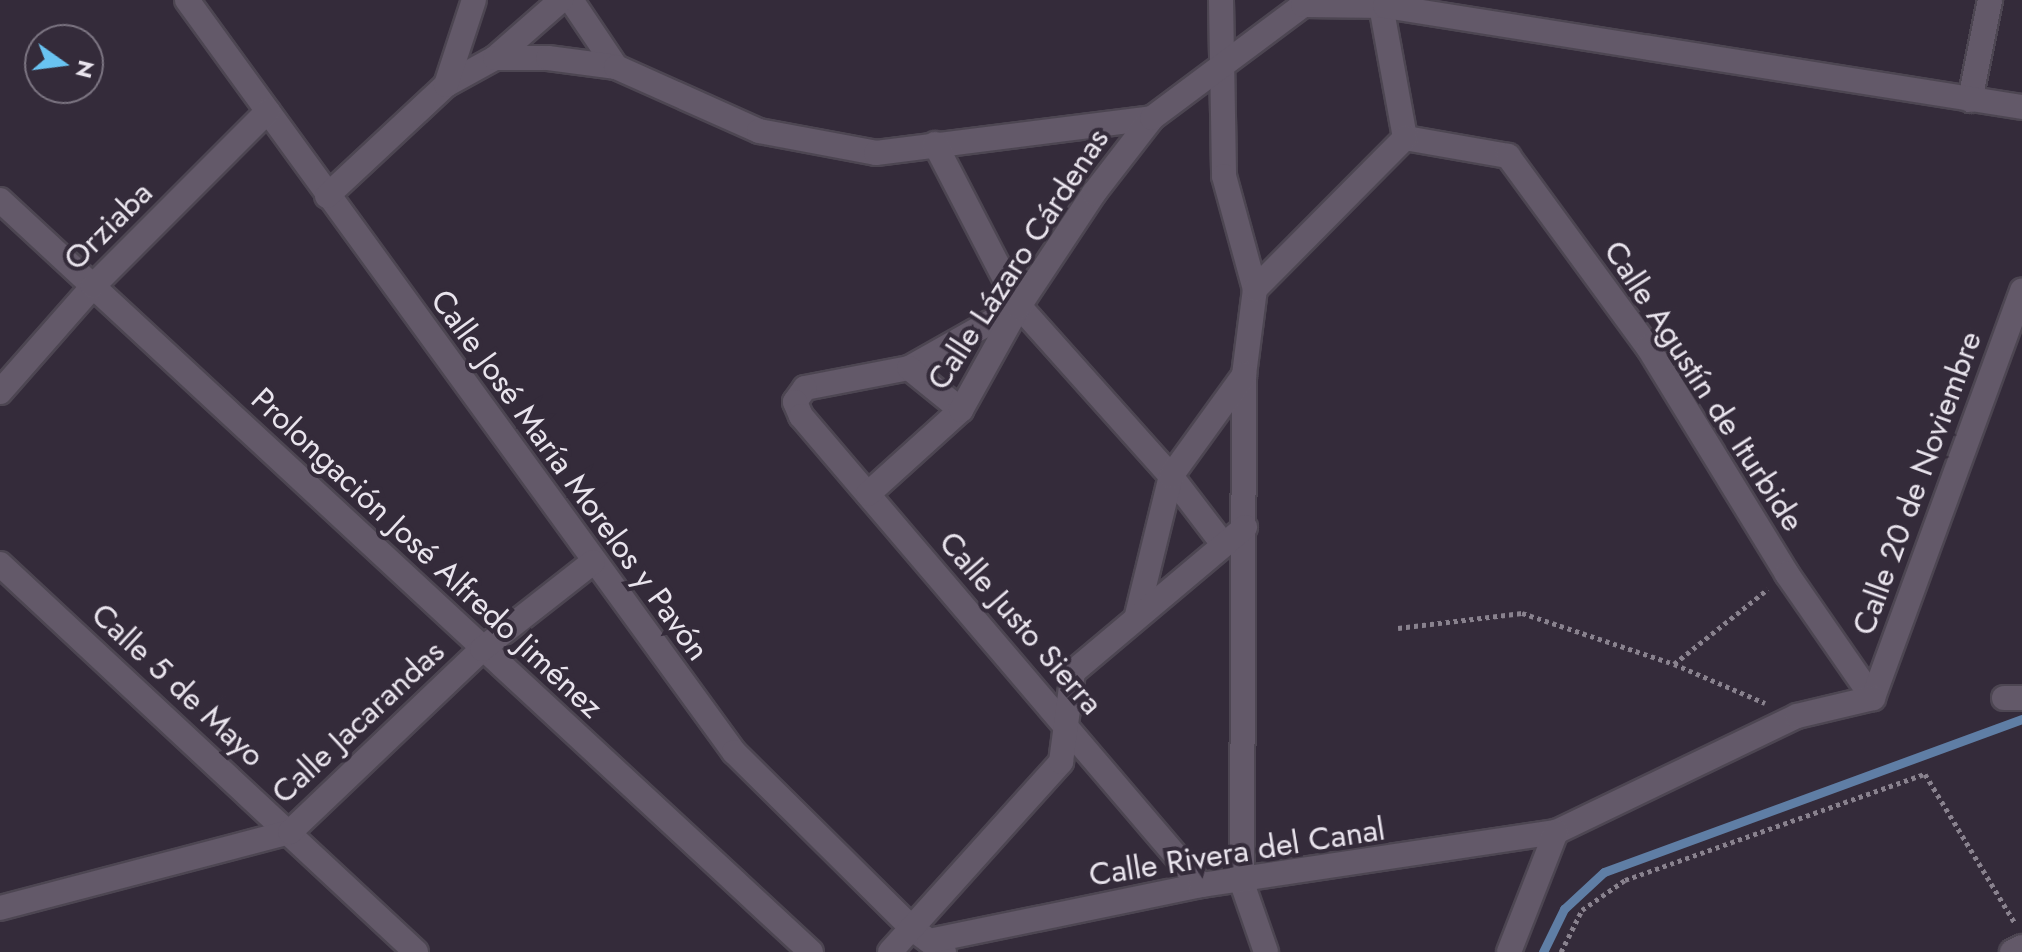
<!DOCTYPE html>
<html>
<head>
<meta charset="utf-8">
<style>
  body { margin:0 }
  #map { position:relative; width:2022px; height:952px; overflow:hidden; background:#342b3a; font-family:Jost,sans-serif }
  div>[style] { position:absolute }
  .stream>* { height:9px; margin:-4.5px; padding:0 4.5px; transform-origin:4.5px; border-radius:4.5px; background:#5f7ea5 }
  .path>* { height:5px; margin-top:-2.5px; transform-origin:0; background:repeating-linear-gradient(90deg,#89828e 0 4px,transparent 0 8px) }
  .roads { filter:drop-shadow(2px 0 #4d4652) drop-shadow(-2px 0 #4d4652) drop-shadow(0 2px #4d4652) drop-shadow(0 -2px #4d4652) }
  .minor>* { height:24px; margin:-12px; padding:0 12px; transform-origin:12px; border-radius:12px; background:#635969 }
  span { translate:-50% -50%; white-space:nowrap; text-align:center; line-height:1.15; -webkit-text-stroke:8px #342b3a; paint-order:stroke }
  .street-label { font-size:32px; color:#e9e4ed }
  .north { position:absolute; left:24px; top:24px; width:80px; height:80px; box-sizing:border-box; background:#342b3a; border:2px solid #7c7582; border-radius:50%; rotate:104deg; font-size:22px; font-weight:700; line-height:32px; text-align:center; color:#e9e4ed }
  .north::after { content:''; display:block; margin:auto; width:28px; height:36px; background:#69c3f1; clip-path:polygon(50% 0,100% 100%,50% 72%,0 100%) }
</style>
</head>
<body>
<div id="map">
  <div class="stream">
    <div style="left:1543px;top:952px;width:48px;rotate:-64deg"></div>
    <div style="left:1564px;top:909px;width:54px;rotate:-42.8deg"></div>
    <div style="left:1604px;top:872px;width:445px;rotate:-20.1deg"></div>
  </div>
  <div class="path">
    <div style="left:1398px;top:628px;width:125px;rotate:-6.9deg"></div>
    <div style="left:1522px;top:613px;width:160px;rotate:18.5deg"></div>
    <div style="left:1674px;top:664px;width:120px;rotate:-38.6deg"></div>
    <div style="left:1674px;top:664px;width:99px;rotate:23.2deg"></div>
    <div style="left:1561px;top:952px;width:47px;rotate:-63.4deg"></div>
    <div style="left:1582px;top:910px;width:52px;rotate:-34.9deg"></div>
    <div style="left:1625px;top:880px;width:318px;rotate:-19.5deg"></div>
    <div style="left:1925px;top:774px;width:174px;rotate:58.9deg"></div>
  </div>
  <div class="roads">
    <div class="minor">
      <div style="left:187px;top:0;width:930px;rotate:53.97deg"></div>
      <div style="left:734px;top:752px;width:253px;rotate:44.7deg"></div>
      <div style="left:914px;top:930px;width:37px;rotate:36deg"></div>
      <div style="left:571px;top:0;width:81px;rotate:56.1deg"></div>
      <div style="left:1221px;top:0;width:176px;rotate:89deg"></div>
      <div style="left:1224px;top:176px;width:117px;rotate:74.7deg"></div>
      <div style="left:1255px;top:289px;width:87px;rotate:97.3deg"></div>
      <div style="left:1244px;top:375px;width:508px;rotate:90.23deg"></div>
      <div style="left:1242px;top:883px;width:73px;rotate:70.8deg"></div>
      <div style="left:1380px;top:0;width:140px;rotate:79.7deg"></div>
      <div style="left:495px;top:58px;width:88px;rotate:-41.3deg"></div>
      <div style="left:446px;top:85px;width:56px;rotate:-28.9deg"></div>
      <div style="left:495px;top:58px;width:53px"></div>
      <div style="left:548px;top:58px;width:69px;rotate:7.5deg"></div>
      <div style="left:616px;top:67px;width:157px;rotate:24.1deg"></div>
      <div style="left:759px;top:131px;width:119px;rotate:10.6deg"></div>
      <div style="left:876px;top:153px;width:278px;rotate:-7.2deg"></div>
      <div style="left:1970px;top:100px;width:102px;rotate:-78.7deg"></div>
      <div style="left:1405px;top:138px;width:105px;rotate:9.9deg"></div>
      <div style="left:1508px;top:156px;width:237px;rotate:53.8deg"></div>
      <div style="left:1648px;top:347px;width:266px;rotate:58.5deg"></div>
      <div style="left:1787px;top:574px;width:151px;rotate:55.3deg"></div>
      <div style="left:935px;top:144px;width:182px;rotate:62.6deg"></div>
      <div style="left:1019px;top:306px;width:228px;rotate:48.2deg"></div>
      <div style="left:1171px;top:476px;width:86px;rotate:52.6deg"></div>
      <div style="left:327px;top:196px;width:163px;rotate:-43deg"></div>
      <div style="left:446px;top:85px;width:89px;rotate:-71.8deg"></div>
      <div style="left:0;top:200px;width:1106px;rotate:42.84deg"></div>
      <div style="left:1255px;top:289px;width:213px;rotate:-45.2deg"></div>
      <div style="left:1019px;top:306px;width:126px;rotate:150.6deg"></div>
      <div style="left:909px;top:368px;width:106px;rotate:169.1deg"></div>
      <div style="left:805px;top:388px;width:17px;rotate:126deg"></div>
      <div style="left:795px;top:402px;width:15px;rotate:67deg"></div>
      <div style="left:801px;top:416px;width:616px;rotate:49.54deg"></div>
      <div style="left:909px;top:368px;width:67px;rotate:38.9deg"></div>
      <div style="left:0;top:392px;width:141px;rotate:-48.7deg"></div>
      <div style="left:93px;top:286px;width:247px;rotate:-45deg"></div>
      <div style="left:868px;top:494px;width:125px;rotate:-42.1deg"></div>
      <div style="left:961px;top:410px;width:119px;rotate:-60.9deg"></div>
      <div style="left:1019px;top:306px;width:136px;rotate:-56.4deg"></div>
      <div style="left:1094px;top:193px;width:95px;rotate:-52.3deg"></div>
      <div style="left:1152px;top:118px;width:189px;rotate:-36.8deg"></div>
      <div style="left:1303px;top:5px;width:82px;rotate:0.7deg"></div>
      <div style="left:1385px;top:6px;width:645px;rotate:9.01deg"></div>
      <div style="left:0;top:564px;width:569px;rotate:43.01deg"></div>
      <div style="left:1137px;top:615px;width:143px;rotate:-76.3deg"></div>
      <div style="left:1171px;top:476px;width:125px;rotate:-54.1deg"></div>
      <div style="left:1873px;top:698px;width:434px;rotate:-69.9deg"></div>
      <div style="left:2004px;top:698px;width:18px"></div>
      <div style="left:0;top:908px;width:300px;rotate:-14.7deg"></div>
      <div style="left:290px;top:832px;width:265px;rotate:-43.6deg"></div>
      <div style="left:482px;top:649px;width:141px;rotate:-38.1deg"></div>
      <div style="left:929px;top:941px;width:278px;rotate:-11.6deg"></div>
      <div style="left:1201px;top:885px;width:359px;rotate:-8.5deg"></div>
      <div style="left:1556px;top:832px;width:267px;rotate:-25.7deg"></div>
      <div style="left:1797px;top:716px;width:78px;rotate:-13.3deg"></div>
      <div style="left:890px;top:952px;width:256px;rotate:-48deg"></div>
      <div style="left:1061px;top:762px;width:91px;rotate:-82.4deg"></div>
      <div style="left:1073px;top:672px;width:225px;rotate:-40.1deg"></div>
      <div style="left:1509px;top:952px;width:129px;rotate:-68.6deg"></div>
      <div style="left:2012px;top:952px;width:11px;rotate:-27deg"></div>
    </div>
  </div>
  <div class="street-label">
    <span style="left:108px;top:226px;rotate:-45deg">Orziaba</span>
    <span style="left:1018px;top:259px;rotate:-57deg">Calle Lázaro Cárdenas</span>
    <span style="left:1704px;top:386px;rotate:57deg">Calle Agustín de Iturbide</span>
    <span style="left:570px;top:475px;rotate:54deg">Calle José María Morelos y Pavón</span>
    <span style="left:1917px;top:483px;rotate:-70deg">Calle 20 de Noviembre</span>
    <span style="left:427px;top:553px;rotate:43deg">Prolongación José Alfredo Jiménez</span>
    <span style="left:1021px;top:623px;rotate:49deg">Calle Justo Sierra</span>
    <span style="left:178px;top:685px;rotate:43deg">Calle 5 de Mayo</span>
    <span style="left:358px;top:722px;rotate:-43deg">Calle Jacarandas</span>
    <span style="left:1237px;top:852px;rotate:-9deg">Calle Rivera del Canal</span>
  </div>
  <div class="north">N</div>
</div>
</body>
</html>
